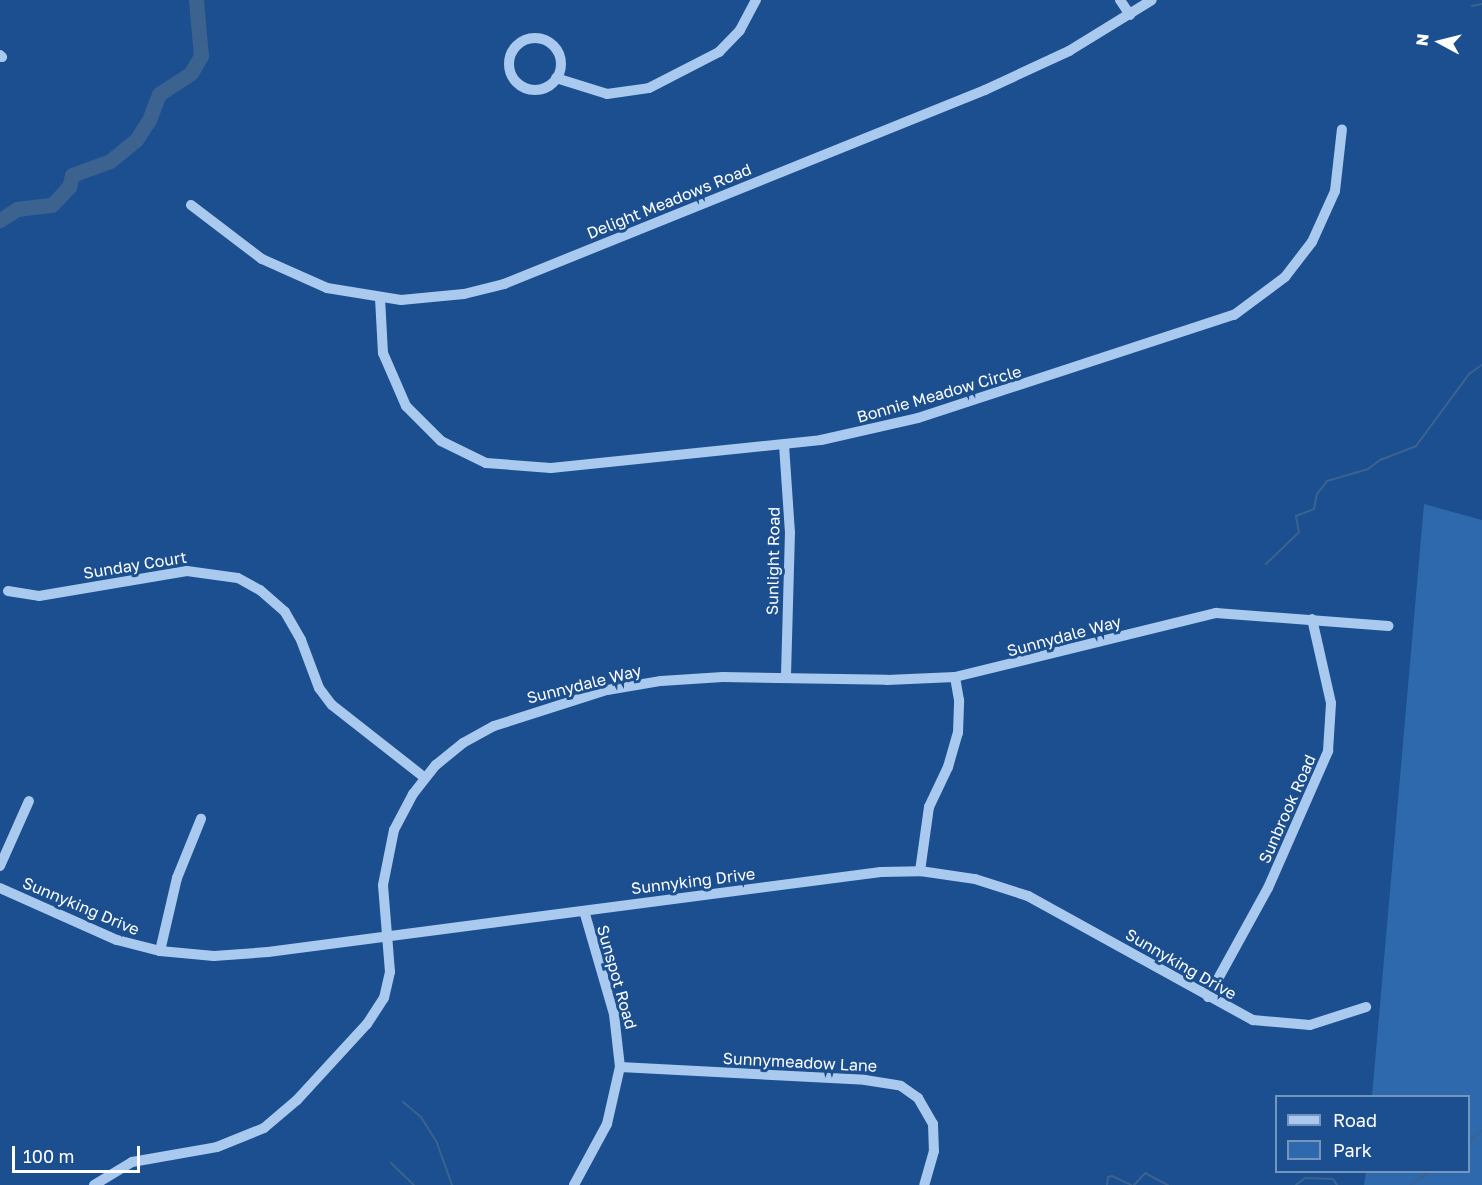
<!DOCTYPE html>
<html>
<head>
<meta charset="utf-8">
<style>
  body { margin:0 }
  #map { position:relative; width:1482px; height:1185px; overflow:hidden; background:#1b4f8f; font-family:"Golos Text",sans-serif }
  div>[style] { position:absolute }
  .green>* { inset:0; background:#2e69ad }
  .stream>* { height:2px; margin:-1px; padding:0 1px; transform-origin:1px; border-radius:1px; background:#3c6290 }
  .river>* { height:15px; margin:-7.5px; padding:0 7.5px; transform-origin:7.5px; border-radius:7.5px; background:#3c6290 }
  .minor>* { height:10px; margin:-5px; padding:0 5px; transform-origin:5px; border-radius:5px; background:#a9c9ee }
  .minor>.ring { margin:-5px; padding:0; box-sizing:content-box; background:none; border:10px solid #a9c9ee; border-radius:50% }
  span { translate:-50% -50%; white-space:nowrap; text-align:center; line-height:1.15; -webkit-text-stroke:6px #1b4f8f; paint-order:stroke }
  .street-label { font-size:16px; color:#fff }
  .legend { position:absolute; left:1275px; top:1095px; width:195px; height:78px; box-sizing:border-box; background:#1b4f8f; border:2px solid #7695bc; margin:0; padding:8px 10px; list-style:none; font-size:18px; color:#fff }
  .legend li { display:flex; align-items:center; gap:12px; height:30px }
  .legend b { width:30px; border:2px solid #7695bc }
  .north { position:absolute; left:1410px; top:12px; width:60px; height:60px; -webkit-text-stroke:4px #1b4f8f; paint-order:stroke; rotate:277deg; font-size:16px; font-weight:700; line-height:24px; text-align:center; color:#fff }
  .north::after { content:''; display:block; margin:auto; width:21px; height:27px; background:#fff; clip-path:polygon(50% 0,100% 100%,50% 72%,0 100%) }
  .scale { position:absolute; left:12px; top:1146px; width:128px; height:27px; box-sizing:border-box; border:3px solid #fff; border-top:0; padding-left:8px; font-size:18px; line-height:21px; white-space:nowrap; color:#fff; -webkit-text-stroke:4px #1b4f8f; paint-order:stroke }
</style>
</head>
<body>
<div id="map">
  <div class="green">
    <div style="clip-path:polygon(1424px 504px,1482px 520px,1482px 1185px,1364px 1185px,1366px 1172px,1468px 1172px,1468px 1096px,1372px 1096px)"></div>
  </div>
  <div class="stream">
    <div style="left:1472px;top:6px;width:10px;rotate:-11deg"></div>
    <div style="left:1266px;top:564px;width:46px;rotate:-44.1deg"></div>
    <div style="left:1299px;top:532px;width:16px;rotate:-101deg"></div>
    <div style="left:1296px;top:516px;width:19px;rotate:-21deg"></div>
    <div style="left:1314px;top:509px;width:15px;rotate:-79deg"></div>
    <div style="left:1317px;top:494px;width:16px;rotate:-52deg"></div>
    <div style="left:1327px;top:481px;width:43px;rotate:-16.3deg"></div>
    <div style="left:1368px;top:469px;width:15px;rotate:-37deg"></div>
    <div style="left:1380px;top:460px;width:39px;rotate:-21deg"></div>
    <div style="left:1416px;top:446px;width:89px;rotate:-53.6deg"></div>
    <div style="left:1469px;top:374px;width:16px;rotate:-35deg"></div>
    <div style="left:403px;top:1102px;width:23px;rotate:40deg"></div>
    <div style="left:421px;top:1117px;width:31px;rotate:58deg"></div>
    <div style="left:437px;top:1143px;width:45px;rotate:70.3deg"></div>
    <div style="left:1468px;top:1142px;width:18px;rotate:-38deg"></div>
    <div style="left:391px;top:1163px;width:32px;rotate:44deg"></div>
    <div style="left:1107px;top:1185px;width:8px;rotate:-83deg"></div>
    <div style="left:1108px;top:1177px;width:4px;rotate:-14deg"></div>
    <div style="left:1112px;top:1176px;width:21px;rotate:25deg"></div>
    <div style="left:1134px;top:1185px;width:16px;rotate:-47deg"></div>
    <div style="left:1145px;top:1173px;width:26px;rotate:28deg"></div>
    <div style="left:1296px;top:1185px;width:11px;rotate:-38deg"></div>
    <div style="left:1305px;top:1178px;width:28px;rotate:2deg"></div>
    <div style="left:1333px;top:1179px;width:7px;rotate:56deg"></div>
    <div style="left:1410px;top:1185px;width:23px;rotate:-34deg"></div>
  </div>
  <div class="river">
    <div style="left:0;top:220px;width:20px;rotate:-33deg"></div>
    <div style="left:17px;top:209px;width:35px;rotate:-7deg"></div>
    <div style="left:52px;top:205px;width:25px;rotate:-47deg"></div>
    <div style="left:69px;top:187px;width:12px;rotate:-76deg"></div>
    <div style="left:72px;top:175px;width:40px;rotate:-20.2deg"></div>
    <div style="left:110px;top:161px;width:33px;rotate:-39deg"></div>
    <div style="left:136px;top:140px;width:24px;rotate:-57deg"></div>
    <div style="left:149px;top:120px;width:28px;rotate:-69deg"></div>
    <div style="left:159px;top:94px;width:38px;rotate:-33deg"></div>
    <div style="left:191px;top:73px;width:20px;rotate:-60deg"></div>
    <div style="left:201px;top:56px;width:56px;rotate:-95.1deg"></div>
  </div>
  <div class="minor">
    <div style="left:1120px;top:0;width:18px;rotate:56deg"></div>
    <div class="ring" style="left:509px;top:38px;width:42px;height:42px"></div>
    <div style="left:0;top:55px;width:3px;rotate:45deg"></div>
    <div style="left:556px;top:78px;width:53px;rotate:17.4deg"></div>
    <div style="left:607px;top:94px;width:42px;rotate:-8.1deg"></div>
    <div style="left:649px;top:88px;width:79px;rotate:-27.2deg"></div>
    <div style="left:719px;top:52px;width:30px;rotate:-46deg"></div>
    <div style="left:740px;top:30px;width:34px;rotate:-62deg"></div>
    <div style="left:191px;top:205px;width:89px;rotate:37.3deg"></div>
    <div style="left:262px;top:259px;width:71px;rotate:24deg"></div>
    <div style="left:327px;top:288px;width:75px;rotate:9.2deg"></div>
    <div style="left:401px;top:300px;width:63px;rotate:-5.4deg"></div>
    <div style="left:464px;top:294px;width:41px;rotate:-14deg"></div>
    <div style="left:504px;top:284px;width:519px;rotate:-21.97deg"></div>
    <div style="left:985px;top:90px;width:93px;rotate:-24.9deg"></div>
    <div style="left:1069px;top:51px;width:97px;rotate:-31.6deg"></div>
    <div style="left:380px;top:298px;width:55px;rotate:86.9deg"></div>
    <div style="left:383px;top:353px;width:58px;rotate:66.5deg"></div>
    <div style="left:406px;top:406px;width:49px;rotate:45deg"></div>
    <div style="left:441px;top:441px;width:50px;rotate:26.1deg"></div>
    <div style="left:486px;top:463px;width:65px;rotate:4.4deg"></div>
    <div style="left:551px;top:468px;width:271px;rotate:-5.9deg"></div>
    <div style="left:821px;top:440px;width:99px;rotate:-12.8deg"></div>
    <div style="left:918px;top:418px;width:332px;rotate:-18.1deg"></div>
    <div style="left:1234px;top:315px;width:64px;rotate:-36.7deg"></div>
    <div style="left:1285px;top:277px;width:44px;rotate:-52.4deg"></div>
    <div style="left:1312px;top:242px;width:56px;rotate:-65.7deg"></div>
    <div style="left:1335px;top:191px;width:62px;rotate:-83.6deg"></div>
    <div style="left:784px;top:445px;width:87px;rotate:86.1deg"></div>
    <div style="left:790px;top:532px;width:145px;rotate:91.6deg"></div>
    <div style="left:8px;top:591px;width:31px;rotate:9deg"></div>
    <div style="left:39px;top:596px;width:150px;rotate:-9.6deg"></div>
    <div style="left:187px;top:571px;width:51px;rotate:7.8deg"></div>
    <div style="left:238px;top:578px;width:25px;rotate:29deg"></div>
    <div style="left:260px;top:590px;width:33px;rotate:41deg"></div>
    <div style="left:285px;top:612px;width:32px;rotate:60deg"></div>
    <div style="left:301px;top:640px;width:51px;rotate:69.4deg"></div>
    <div style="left:319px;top:688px;width:21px;rotate:53deg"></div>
    <div style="left:332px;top:705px;width:118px;rotate:38.1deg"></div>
    <div style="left:0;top:866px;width:71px;rotate:-66deg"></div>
    <div style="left:920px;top:871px;width:65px;rotate:-82deg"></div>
    <div style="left:929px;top:807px;width:44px;rotate:-64.6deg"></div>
    <div style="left:948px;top:767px;width:35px;rotate:-74deg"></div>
    <div style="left:958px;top:733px;width:33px;rotate:-88deg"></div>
    <div style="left:959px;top:700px;width:23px;rotate:-100deg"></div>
    <div style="left:0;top:888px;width:128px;rotate:24deg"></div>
    <div style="left:117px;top:940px;width:44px;rotate:14.3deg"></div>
    <div style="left:160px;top:951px;width:54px;rotate:5.3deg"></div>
    <div style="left:214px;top:956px;width:54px;rotate:-4.2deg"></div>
    <div style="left:268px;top:952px;width:618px;rotate:-7.44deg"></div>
    <div style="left:881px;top:872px;width:39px;rotate:-1deg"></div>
    <div style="left:920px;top:871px;width:56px;rotate:8.3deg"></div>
    <div style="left:975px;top:879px;width:56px;rotate:17.8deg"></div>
    <div style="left:1028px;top:896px;width:257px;rotate:28.9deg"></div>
    <div style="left:1253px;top:1020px;width:57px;rotate:5deg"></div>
    <div style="left:1310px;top:1025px;width:59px;rotate:-17.8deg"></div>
    <div style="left:160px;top:951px;width:75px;rotate:-76.9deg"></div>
    <div style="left:177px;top:878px;width:64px;rotate:-67.9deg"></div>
    <div style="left:1208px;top:997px;width:124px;rotate:-61.2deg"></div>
    <div style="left:1268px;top:888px;width:150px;rotate:-66.3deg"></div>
    <div style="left:1328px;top:751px;width:48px;rotate:-86.4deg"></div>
    <div style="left:1331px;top:703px;width:86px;rotate:-102.7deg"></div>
    <div style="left:620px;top:1067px;width:245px;rotate:3deg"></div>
    <div style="left:865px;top:1080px;width:36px;rotate:9deg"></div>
    <div style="left:901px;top:1086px;width:21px;rotate:35deg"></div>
    <div style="left:918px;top:1098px;width:30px;rotate:60deg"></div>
    <div style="left:933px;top:1124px;width:27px;rotate:88deg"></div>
    <div style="left:934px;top:1151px;width:35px;rotate:106deg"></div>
    <div style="left:94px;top:1185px;width:44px;rotate:-31.2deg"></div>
    <div style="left:132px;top:1162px;width:86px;rotate:-10deg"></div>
    <div style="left:217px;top:1147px;width:51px;rotate:-22deg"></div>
    <div style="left:264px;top:1128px;width:43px;rotate:-40.3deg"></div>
    <div style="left:297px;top:1100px;width:103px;rotate:-47.4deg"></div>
    <div style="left:367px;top:1024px;width:31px;rotate:-57deg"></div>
    <div style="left:384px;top:998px;width:27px;rotate:-77deg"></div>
    <div style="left:390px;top:972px;width:87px;rotate:-94.6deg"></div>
    <div style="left:383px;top:885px;width:56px;rotate:-78.7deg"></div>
    <div style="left:394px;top:830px;width:41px;rotate:-62.2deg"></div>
    <div style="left:413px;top:794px;width:37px;rotate:-52deg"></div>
    <div style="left:436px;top:765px;width:35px;rotate:-39deg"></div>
    <div style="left:463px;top:743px;width:35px;rotate:-29deg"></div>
    <div style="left:494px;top:726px;width:119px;rotate:-17.7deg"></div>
    <div style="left:607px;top:690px;width:55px;rotate:-9.5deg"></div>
    <div style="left:661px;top:681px;width:62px;rotate:-3.7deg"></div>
    <div style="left:723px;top:677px;width:164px;rotate:1deg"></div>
    <div style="left:887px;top:680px;width:68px;rotate:-2.5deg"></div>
    <div style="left:955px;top:677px;width:269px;rotate:-13.8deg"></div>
    <div style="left:1216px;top:613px;width:173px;rotate:4.3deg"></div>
    <div style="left:574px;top:1185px;width:69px;rotate:-61.6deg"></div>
    <div style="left:607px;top:1124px;width:58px;rotate:-77.2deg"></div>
    <div style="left:620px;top:1067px;width:53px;rotate:-96.5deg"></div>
    <div style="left:614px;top:1014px;width:107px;rotate:-106.2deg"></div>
  </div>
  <div class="street-label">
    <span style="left:669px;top:201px;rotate:-22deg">Delight Meadows Road</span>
    <span style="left:939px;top:394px;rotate:-16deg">Bonnie Meadow Circle</span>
    <span style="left:773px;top:561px;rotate:-89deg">Sunlight Road</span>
    <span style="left:135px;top:565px;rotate:-9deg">Sunday Court</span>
    <span style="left:1064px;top:636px;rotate:-15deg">Sunnydale Way</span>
    <span style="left:584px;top:684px;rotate:-14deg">Sunnydale Way</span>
    <span style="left:1287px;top:809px;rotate:-66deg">Sunbrook Road</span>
    <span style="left:693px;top:881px;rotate:-7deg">Sunnyking Drive</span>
    <span style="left:81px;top:906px;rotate:23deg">Sunnyking Drive</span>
    <span style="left:1181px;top:964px;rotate:30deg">Sunnyking Drive</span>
    <span style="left:617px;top:977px;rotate:74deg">Sunspot Road</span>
    <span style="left:800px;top:1062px;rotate:3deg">Sunnymeadow Lane</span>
  </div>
  <ul class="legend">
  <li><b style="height:8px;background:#a9c9ee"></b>Road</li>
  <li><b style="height:16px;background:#2e69ad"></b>Park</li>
  </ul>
  <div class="north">N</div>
  <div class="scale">100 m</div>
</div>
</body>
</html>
